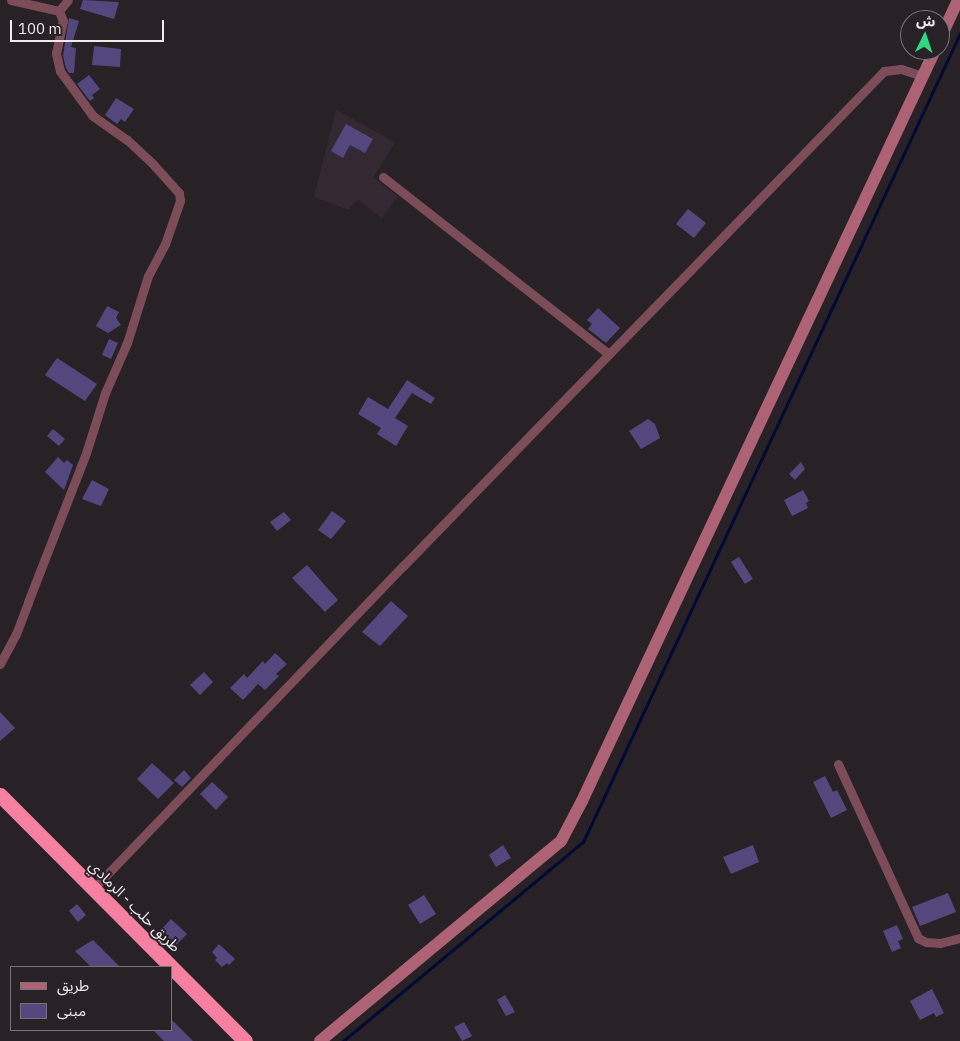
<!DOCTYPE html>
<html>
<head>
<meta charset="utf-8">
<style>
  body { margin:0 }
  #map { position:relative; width:960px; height:1041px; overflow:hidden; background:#282227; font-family:"IBM Plex Sans","Noto Sans Arabic",sans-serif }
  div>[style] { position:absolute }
  .built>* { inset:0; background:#342933 }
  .stream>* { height:3px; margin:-1.5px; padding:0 1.5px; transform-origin:1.5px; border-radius:1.5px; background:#000a34 }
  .building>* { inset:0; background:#54477d }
  .street>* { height:9px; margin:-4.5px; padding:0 4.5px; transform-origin:4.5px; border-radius:4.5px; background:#7c4c59 }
  .secondary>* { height:12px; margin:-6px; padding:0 6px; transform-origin:6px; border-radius:6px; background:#ad6276 }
  .highway>* { height:15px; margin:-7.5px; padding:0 7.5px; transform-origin:7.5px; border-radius:7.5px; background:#f580a2 }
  span { translate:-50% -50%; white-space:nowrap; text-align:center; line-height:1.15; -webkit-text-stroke:4px #282227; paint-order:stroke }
  .street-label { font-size:15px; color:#efebef }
  .legend { position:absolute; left:10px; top:966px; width:162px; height:65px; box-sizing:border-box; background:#282227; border:1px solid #787277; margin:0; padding:6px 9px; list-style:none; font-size:15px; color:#efebef }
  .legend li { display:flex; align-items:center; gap:10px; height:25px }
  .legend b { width:25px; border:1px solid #787277 }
  .north { position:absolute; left:900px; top:10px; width:50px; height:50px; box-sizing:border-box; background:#282227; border:1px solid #787277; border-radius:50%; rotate:4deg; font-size:14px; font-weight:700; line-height:20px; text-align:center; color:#efebef }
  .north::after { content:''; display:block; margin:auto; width:18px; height:22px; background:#31d882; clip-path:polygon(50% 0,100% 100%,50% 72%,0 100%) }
  .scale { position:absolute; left:10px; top:20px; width:154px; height:22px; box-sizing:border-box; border:2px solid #efebef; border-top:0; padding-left:6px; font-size:15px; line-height:18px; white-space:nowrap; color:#efebef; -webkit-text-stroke:4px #282227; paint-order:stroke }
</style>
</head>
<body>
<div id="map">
  <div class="built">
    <div style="clip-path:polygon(336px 110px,395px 142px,373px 178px,398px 196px,382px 218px,357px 199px,349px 210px,314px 197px)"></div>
  </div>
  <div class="stream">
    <div style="left:343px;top:1041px;width:312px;rotate:-39.7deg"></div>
    <div style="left:583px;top:842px;width:893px;rotate:-65.01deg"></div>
  </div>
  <div class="building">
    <div style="clip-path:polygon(83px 0,119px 2px,114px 19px,80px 9px)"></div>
    <div style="clip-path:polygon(69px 18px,79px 21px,71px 47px,76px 48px,74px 73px,69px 73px,66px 68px,63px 56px)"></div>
    <div style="clip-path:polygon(94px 46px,121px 49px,120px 67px,92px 65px)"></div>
    <div style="clip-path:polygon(89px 75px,100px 89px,92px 95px,94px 98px,90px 101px,77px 84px)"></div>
    <div style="clip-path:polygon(116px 98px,134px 109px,125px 122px,121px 119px,117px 124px,105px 115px)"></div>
    <div style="clip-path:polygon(346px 124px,373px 139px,365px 153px,350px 145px,343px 158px,331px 151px)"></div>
    <div style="clip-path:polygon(688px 209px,706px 223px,694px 238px,676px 224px)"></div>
    <div style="clip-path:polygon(107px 306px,119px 312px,116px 318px,121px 325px,108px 333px,96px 326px)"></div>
    <div style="clip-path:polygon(598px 308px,620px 328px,606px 343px,588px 329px,592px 324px,587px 320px)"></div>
    <div style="clip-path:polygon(109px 339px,118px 343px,111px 359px,102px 355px)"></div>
    <div style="clip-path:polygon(57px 358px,97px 384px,85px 401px,45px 375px)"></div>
    <div style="clip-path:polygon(407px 380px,435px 398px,431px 404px,412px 393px,395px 418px,408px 426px,396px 446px,377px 434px,381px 428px,358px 414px,368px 397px,388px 409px)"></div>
    <div style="clip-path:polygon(648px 419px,655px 424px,660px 438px,641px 449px,629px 431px)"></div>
    <div style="clip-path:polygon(53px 429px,65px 439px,59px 446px,47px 436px)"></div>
    <div style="clip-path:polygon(58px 457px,64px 463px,67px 460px,73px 465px,64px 490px,45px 472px)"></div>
    <div style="clip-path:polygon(801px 462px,805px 469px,795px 480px,789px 474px)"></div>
    <div style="clip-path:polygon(92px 480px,109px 489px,101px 506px,82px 499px)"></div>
    <div style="clip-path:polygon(803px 490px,809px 501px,806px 503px,808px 508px,792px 516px,784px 500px)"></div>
    <div style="clip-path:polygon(332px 511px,346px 521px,331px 539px,318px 530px)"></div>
    <div style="clip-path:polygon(284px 512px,291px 520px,277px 531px,270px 522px)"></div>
    <div style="clip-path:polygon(739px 557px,753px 579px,745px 584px,731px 562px)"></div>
    <div style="clip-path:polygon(307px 565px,338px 600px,325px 612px,292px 578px)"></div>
    <div style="clip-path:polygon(391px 601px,408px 616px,380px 646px,362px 632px)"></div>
    <div style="clip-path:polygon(275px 653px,287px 664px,276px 674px,279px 676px,265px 690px,258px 684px,243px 700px,230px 688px,244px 674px,247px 678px,263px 661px,265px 664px)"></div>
    <div style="clip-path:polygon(204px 672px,213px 682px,200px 695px,190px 685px)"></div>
    <div style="clip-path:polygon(0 712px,15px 728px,0 741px)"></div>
    <div style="clip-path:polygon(152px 763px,174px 783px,158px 799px,137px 779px)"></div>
    <div style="clip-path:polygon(184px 770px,191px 778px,182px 787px,174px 780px)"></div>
    <div style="clip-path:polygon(825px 776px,833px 792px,837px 790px,847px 810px,831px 818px,813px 782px)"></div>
    <div style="clip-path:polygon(212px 782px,228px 797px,216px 810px,200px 794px)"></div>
    <div style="clip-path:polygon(503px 845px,511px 858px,496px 867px,489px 855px)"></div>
    <div style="clip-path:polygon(753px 845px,759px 862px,731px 874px,723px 857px)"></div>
    <div style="clip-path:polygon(948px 893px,956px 912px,920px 926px,912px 907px)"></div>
    <div style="clip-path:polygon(424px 895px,436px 914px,420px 924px,408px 905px)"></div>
    <div style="clip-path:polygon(77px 904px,86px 915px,78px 922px,69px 911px)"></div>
    <div style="clip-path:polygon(171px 919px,187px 934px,174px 947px,158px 933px)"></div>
    <div style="clip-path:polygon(897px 925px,903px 939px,898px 941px,901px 948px,892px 952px,883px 931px)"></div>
    <div style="clip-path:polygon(93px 940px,120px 967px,91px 967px,75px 951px)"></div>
    <div style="clip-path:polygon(219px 944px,235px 959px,229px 965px,227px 963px,222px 967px,215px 960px,217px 958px,212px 952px)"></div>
    <div style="clip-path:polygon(932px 989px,944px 1013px,936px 1017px,934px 1013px,920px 1020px,910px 1001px)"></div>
    <div style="clip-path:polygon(505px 995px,515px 1012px,506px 1016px,497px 1000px)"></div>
    <div style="clip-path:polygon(171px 1019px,193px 1041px,164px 1041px,153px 1030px,171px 1030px)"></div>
    <div style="clip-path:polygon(464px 1022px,472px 1036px,462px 1041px,454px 1027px)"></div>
  </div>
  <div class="street">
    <div style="left:11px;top:0;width:49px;rotate:12.9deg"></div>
    <div style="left:59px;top:11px;width:14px;rotate:-51deg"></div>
    <div style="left:383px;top:177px;width:287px;rotate:38.1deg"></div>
    <div style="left:0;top:664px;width:34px;rotate:-62deg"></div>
    <div style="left:16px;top:634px;width:34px;rotate:-69deg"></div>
    <div style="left:28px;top:602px;width:160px;rotate:-68.7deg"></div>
    <div style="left:86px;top:453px;width:63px;rotate:-72.4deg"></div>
    <div style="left:105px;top:393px;width:55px;rotate:-66.3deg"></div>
    <div style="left:127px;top:343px;width:70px;rotate:-72.6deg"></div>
    <div style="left:148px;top:276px;width:36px;rotate:-62deg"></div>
    <div style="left:165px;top:244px;width:46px;rotate:-70.8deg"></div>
    <div style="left:180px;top:201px;width:8px;rotate:-97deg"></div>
    <div style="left:179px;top:193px;width:40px;rotate:-132deg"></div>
    <div style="left:152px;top:163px;width:34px;rotate:-137deg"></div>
    <div style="left:127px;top:140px;width:42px;rotate:-144.8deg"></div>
    <div style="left:93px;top:116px;width:56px;rotate:-126.3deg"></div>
    <div style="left:60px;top:71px;width:18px;rotate:-103deg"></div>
    <div style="left:56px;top:53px;width:33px;rotate:-78deg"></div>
    <div style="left:63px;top:21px;width:11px;rotate:-112deg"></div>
    <div style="left:838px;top:764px;width:192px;rotate:65.3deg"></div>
    <div style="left:918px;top:938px;width:9px;rotate:27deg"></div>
    <div style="left:926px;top:942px;width:14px;rotate:4deg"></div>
    <div style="left:940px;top:943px;width:21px;rotate:-14deg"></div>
    <div style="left:93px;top:889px;width:449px;rotate:-46.2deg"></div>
    <div style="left:404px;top:565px;width:689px;rotate:-45.82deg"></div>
    <div style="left:884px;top:71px;width:17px;rotate:-7deg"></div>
    <div style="left:901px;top:69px;width:23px;rotate:18deg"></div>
  </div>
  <div class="secondary">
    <div style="left:940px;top:39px;width:43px;rotate:-65.2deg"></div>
    <div style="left:320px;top:1041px;width:313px;rotate:-39.7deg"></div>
    <div style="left:561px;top:841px;width:45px;rotate:-62.3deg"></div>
    <div style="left:582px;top:801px;width:830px;rotate:-64.82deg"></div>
  </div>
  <div class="highway">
    <div style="left:0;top:795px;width:347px;rotate:45.1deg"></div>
  </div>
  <div class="street-label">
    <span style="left:135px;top:906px;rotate:45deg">طريق حلب - الرمادي</span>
  </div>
  <ul class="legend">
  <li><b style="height:6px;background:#ad6276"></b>طريق</li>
  <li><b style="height:14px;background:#54477d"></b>مبنى</li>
  </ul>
  <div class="north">ش</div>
  <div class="scale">100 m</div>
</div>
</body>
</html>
